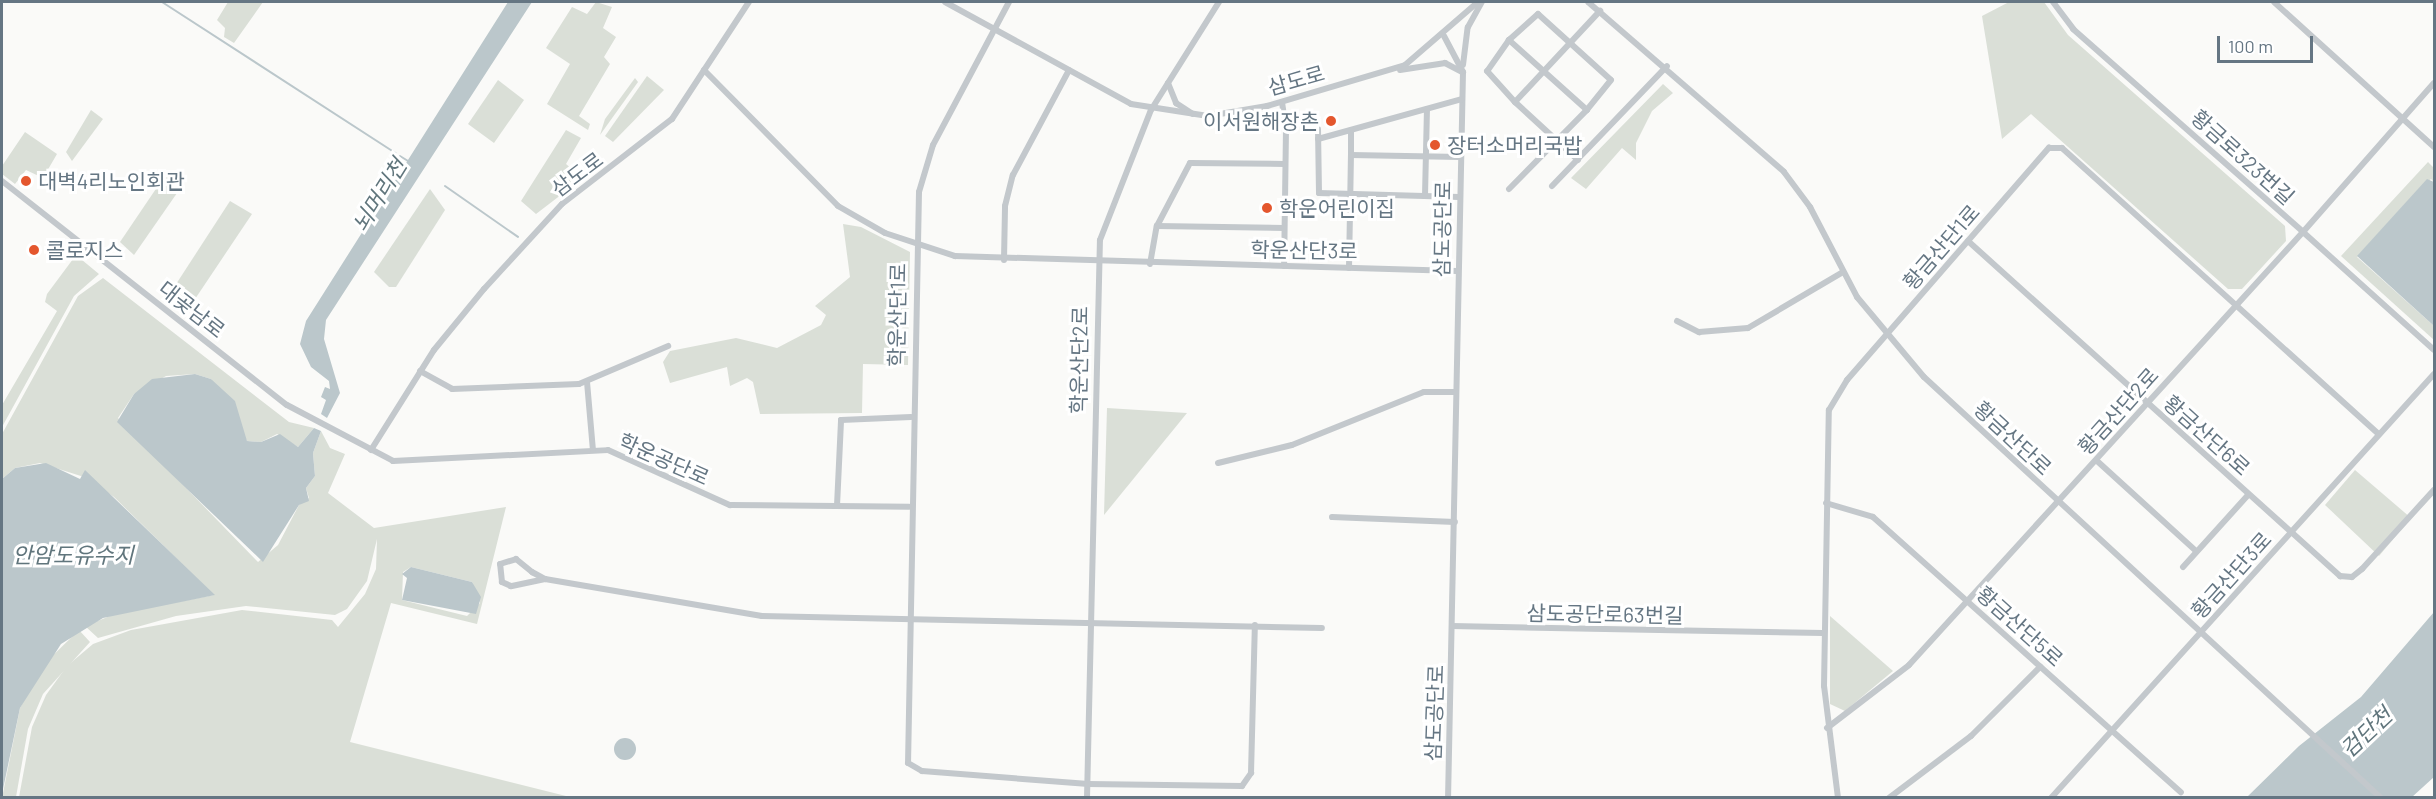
<!DOCTYPE html>
<html>
<head>
<meta charset="utf-8">
<style>
  body { margin:0 }
  #map { position:relative; width:2436px; height:799px; overflow:hidden; background:#fafaf8; font-family:Barlow,"Noto Sans KR",sans-serif }
  div>[style] { position:absolute }
  .green>* { inset:0; background:#dadfd7 }
  .water>* { inset:0; background:#bbc7cb }
  .round { border-radius:50% }
  .stream>* { height:2px; margin:-1px; padding:0 1px; transform-origin:1px; border-radius:1px; background:#bbc7cb }
  .minor>* { height:6px; margin:-3px; padding:0 3px; transform-origin:3px; border-radius:3px; background:#c3c8cc }
  .dots>* { width:16px; height:16px; translate:-50% -50%; box-sizing:border-box; border:3px solid #fff; border-radius:50% }
  span { translate:-50% -50%; white-space:nowrap; text-align:center; line-height:1.15; -webkit-text-stroke:6px #fff; paint-order:stroke }
  .street-label { font-size:21px; color:#657683 }
  .poi-label { font-size:21px; color:#657683 }
  .right { translate:-100% -50%; text-align:right }
  .left { translate:0 -50%; text-align:left }
  .water-label { font-size:22px; color:#60757c; font-style:italic }
  .frame { position:absolute; inset:0; border:3px solid #657683; pointer-events:none }
  .scale { position:absolute; left:2217px; top:36px; width:96px; height:27px; box-sizing:border-box; border:3px solid #657683; border-top:0; padding-left:8px; font-size:18px; line-height:21px; white-space:nowrap; color:#657683; -webkit-text-stroke:4px #fff; paint-order:stroke }
</style>
</head>
<body>
<div id="map">
  <div class="green">
    <div style="clip-path:polygon(228px 2px,263px 2px,234px 43px,224px 37px,225px 28px,217px 20px)"></div>
    <div style="clip-path:polygon(596px 2px,612px 7px,603px 28px,616px 37px,604px 57px,610px 64px,579px 116px,590px 124px,588px 130px,547px 104px,570px 64px,546px 48px,572px 7px,587px 14px)"></div>
    <div style="clip-path:polygon(2009px 2px,2044px 2px,2068px 35px,2285px 226px,2286px 241px,2242px 289px,2228px 289px,2031px 114px,2002px 139px,1982px 16px)"></div>
    <div style="clip-path:polygon(647px 76px,664px 90px,613px 142px,605px 136px)"></div>
    <div style="clip-path:polygon(635px 78px,638px 82px,600px 135px,605px 119px)"></div>
    <div style="clip-path:polygon(498px 80px,524px 100px,494px 143px,468px 124px)"></div>
    <div style="clip-path:polygon(1663px 84px,1673px 93px,1652px 111px,1636px 143px,1636px 160px,1622px 148px,1586px 189px,1571px 178px)"></div>
    <div style="clip-path:polygon(91px 110px,103px 119px,72px 161px,66px 152px)"></div>
    <div style="clip-path:polygon(566px 130px,581px 138px,566px 164px,583px 178px,536px 214px,521px 201px)"></div>
    <div style="clip-path:polygon(25px 132px,57px 154px,43px 178px,26px 170px,15px 184px,2px 174px,2px 166px)"></div>
    <div style="clip-path:polygon(2428px 162px,2434px 168px,2434px 182px,2431px 179px,2409px 200px,2357px 257px,2434px 326px,2434px 340px,2341px 256px)"></div>
    <div style="clip-path:polygon(168px 171px,184px 183px,134px 255px,120px 242px)"></div>
    <div style="clip-path:polygon(430px 189px,445px 210px,396px 287px,389px 287px,374px 272px)"></div>
    <div style="clip-path:polygon(230px 201px,252px 214px,187px 311px,169px 295px)"></div>
    <div style="clip-path:polygon(843px 224px,861px 227px,910px 252px,908px 365px,863px 364px,862px 413px,760px 414px,753px 382px,747px 378px,730px 386px,727px 367px,670px 383px,663px 362px,670px 351px,736px 338px,777px 348px,821px 325px,826px 315px,815px 306px,850px 277px)"></div>
    <div style="clip-path:polygon(76px 255px,99px 274px,74px 296px,2px 427px,2px 405px,57px 311px,45px 302px,47px 294px)"></div>
    <div style="clip-path:polygon(evenodd,103px 278px,289px 422px,314px 428px,298px 447px,277px 434px,261px 442px,247px 441px,211px 379px,195px 374px,166px 376px,134px 394px,118px 418px,258px 562px,278px 545px,299px 505px,309px 498px,306px 488px,315px 476px,313px 453px,321px 431px,330px 448px,345px 454px,328px 493px,374px 528px,506px 507px,477px 624px,391px 603px,350px 742px,570px 797px,19px 797px,32px 727px,46px 695px,67px 666px,93px 644px,131px 630px,242px 610px,332px 620px,338px 627px,365px 594px,376px 569px,377px 539px,367px 581px,347px 609px,335px 615px,246px 606px,176px 616px,98px 638px,85px 626px,115px 614px,214px 595px,114px 497px,84px 477px,40px 463px,15px 468px,2px 479px,2px 434px,78px 296px,103px 278px,411px 567px,472px 582px,480px 603px,467px 616px,402px 600px,403px 572px,411px 567px)"></div>
    <div style="clip-path:polygon(1107px 408px,1187px 413px,1104px 515px)"></div>
    <div style="clip-path:polygon(2355px 470px,2411px 518px,2379px 556px,2325px 505px)"></div>
    <div style="clip-path:polygon(1830px 616px,1893px 671px,1845px 711px,1830px 704px)"></div>
    <div style="clip-path:polygon(79px 630px,90px 642px,43px 694px,28px 729px,16px 797px,2px 798px,20px 708px,42px 666px)"></div>
  </div>
  <div class="water">
    <div style="clip-path:polygon(508px 2px,532px 2px,326px 320px,324px 339px,340px 393px,327px 418px,321px 414px,326px 400px,321px 397px,325px 387px,330px 389px,329px 381px,311px 367px,300px 344px,306px 321px)"></div>
    <div style="clip-path:polygon(2427px 179px,2434px 182px,2434px 326px,2357px 256px)"></div>
    <div style="clip-path:polygon(195px 374px,211px 379px,235px 401px,247px 441px,261px 442px,280px 434px,298px 447px,314px 428px,321px 431px,313px 453px,315px 476px,306px 488px,309px 501px,299px 505px,263px 562px,117px 422px,134px 394px,152px 379px)"></div>
    <div style="clip-path:polygon(46px 463px,80px 479px,85px 470px,215px 595px,103px 618px,61px 644px,20px 708px,2px 794px,2px 479px,15px 468px)"></div>
    <div style="clip-path:polygon(411px 567px,472px 582px,481px 597px,476px 614px,402px 600px,407px 578px,402px 574px)"></div>
    <div style="clip-path:polygon(2434px 612px,2434px 777px,2412px 797px,2246px 798px,2299px 746px,2361px 697px)"></div>
    <div class="round" style="left:614px;top:738px;width:22px;height:22px"></div>
  </div>
  <div class="stream">
    <div style="left:162px;top:2px;width:278px;rotate:32.9deg"></div>
    <div style="left:400px;top:156px;width:9px;rotate:32deg"></div>
    <div style="left:445px;top:186px;width:89px;rotate:34.9deg"></div>
  </div>
  <div class="minor">
    <div style="left:945px;top:2px;width:212px;rotate:28.7deg"></div>
    <div style="left:1131px;top:104px;width:78px;rotate:8.9deg"></div>
    <div style="left:1208px;top:116px;width:60px;rotate:-9.6deg"></div>
    <div style="left:1267px;top:106px;width:144px;rotate:-16.5deg"></div>
    <div style="left:1405px;top:65px;width:96px;rotate:-40.8deg"></div>
    <div style="left:1009px;top:2px;width:162px;rotate:118deg"></div>
    <div style="left:933px;top:145px;width:49px;rotate:106.6deg"></div>
    <div style="left:919px;top:192px;width:571px;rotate:91.1deg"></div>
    <div style="left:908px;top:763px;width:16px;rotate:30deg"></div>
    <div style="left:922px;top:771px;width:167px;rotate:4.5deg"></div>
    <div style="left:1088px;top:784px;width:154px;rotate:0.7deg"></div>
    <div style="left:1242px;top:786px;width:16px;rotate:-55deg"></div>
    <div style="left:1251px;top:773px;width:148px;rotate:-88.5deg"></div>
    <div style="left:1588px;top:2px;width:259px;rotate:40.9deg"></div>
    <div style="left:1784px;top:172px;width:44px;rotate:53.4deg"></div>
    <div style="left:1810px;top:207px;width:102px;rotate:62.4deg"></div>
    <div style="left:1857px;top:297px;width:104px;rotate:50.1deg"></div>
    <div style="left:1924px;top:377px;width:621px;rotate:42.65deg"></div>
    <div style="left:2053px;top:2px;width:34px;rotate:53deg"></div>
    <div style="left:2073px;top:29px;width:307px;rotate:41.4deg"></div>
    <div style="left:2303px;top:232px;width:198px;rotate:-48.7deg"></div>
    <div style="left:2274px;top:2px;width:216px;rotate:42.2deg"></div>
    <div style="left:1538px;top:14px;width:98px;rotate:42.1deg"></div>
    <div style="left:1611px;top:80px;width:38px;rotate:129deg"></div>
    <div style="left:1587px;top:110px;width:105px;rotate:-138.1deg"></div>
    <div style="left:1509px;top:40px;width:39px;rotate:-42deg"></div>
    <div style="left:1444px;top:36px;width:41px;rotate:62.2deg"></div>
    <div style="left:1463px;top:72px;width:726px;rotate:91.18deg"></div>
    <div style="left:1509px;top:40px;width:38px;rotate:125deg"></div>
    <div style="left:1487px;top:71px;width:42px;rotate:47.9deg"></div>
    <div style="left:1463px;top:65px;width:38px;rotate:-83deg"></div>
    <div style="left:1468px;top:27px;width:29px;rotate:-61deg"></div>
    <div style="left:704px;top:70px;width:191px;rotate:45.4deg"></div>
    <div style="left:838px;top:206px;width:54px;rotate:29.9deg"></div>
    <div style="left:885px;top:233px;width:74px;rotate:18.2deg"></div>
    <div style="left:955px;top:256px;width:502px;rotate:1.71deg"></div>
    <div style="left:1400px;top:70px;width:46px;rotate:-8.8deg"></div>
    <div style="left:1445px;top:63px;width:19px;rotate:28deg"></div>
    <div style="left:1168px;top:83px;width:22px;rotate:68deg"></div>
    <div style="left:1176px;top:103px;width:20px;rotate:33deg"></div>
    <div style="left:1282px;top:102px;width:27px;rotate:82deg"></div>
    <div style="left:1286px;top:129px;width:137px;rotate:90.8deg"></div>
    <div style="left:1318px;top:129px;width:64px;rotate:89.1deg"></div>
    <div style="left:1319px;top:193px;width:140px;rotate:1.6deg"></div>
    <div style="left:1318px;top:139px;width:149px;rotate:-15.5deg"></div>
    <div style="left:1351px;top:155px;width:25px;rotate:-90deg"></div>
    <div style="left:1578px;top:160px;width:86px;rotate:-137.4deg"></div>
    <div style="left:1515px;top:102px;width:125px;rotate:-47deg"></div>
    <div style="left:2px;top:181px;width:362px;rotate:38.2deg"></div>
    <div style="left:287px;top:405px;width:120px;rotate:27.8deg"></div>
    <div style="left:393px;top:461px;width:215px;rotate:-2.9deg"></div>
    <div style="left:608px;top:450px;width:134px;rotate:24.3deg"></div>
    <div style="left:730px;top:505px;width:179px;rotate:0.6deg"></div>
    <div style="left:1552px;top:186px;width:166px;rotate:-46.2deg"></div>
    <div style="left:1509px;top:189px;width:111px;rotate:-45.4deg"></div>
    <div style="left:1425px;top:196px;width:87px;rotate:-88.7deg"></div>
    <div style="left:1157px;top:226px;width:127px;rotate:0.9deg"></div>
    <div style="left:1968px;top:241px;width:501px;rotate:42deg"></div>
    <div style="left:2340px;top:576px;width:12px;rotate:5deg"></div>
    <div style="left:2352px;top:577px;width:13px;rotate:-39deg"></div>
    <div style="left:2362px;top:569px;width:107px;rotate:-47.7deg"></div>
    <div style="left:1004px;top:260px;width:54px;rotate:-88.9deg"></div>
    <div style="left:1005px;top:206px;width:32px;rotate:-76deg"></div>
    <div style="left:1013px;top:175px;width:119px;rotate:-61.9deg"></div>
    <div style="left:1150px;top:264px;width:39px;rotate:-80deg"></div>
    <div style="left:1157px;top:226px;width:71px;rotate:-62.4deg"></div>
    <div style="left:1190px;top:163px;width:95px;rotate:0.6deg"></div>
    <div style="left:1349px;top:268px;width:113px;rotate:-89deg"></div>
    <div style="left:1351px;top:155px;width:109px;rotate:1.1deg"></div>
    <div style="left:1677px;top:321px;width:25px;rotate:27deg"></div>
    <div style="left:1699px;top:332px;width:49px;rotate:-4.7deg"></div>
    <div style="left:1748px;top:328px;width:110px;rotate:-30.5deg"></div>
    <div style="left:420px;top:371px;width:37px;rotate:29deg"></div>
    <div style="left:452px;top:389px;width:127px;rotate:-2.3deg"></div>
    <div style="left:579px;top:384px;width:97px;rotate:-23.1deg"></div>
    <div style="left:587px;top:382px;width:68px;rotate:85deg"></div>
    <div style="left:371px;top:450px;width:118px;rotate:-57.8deg"></div>
    <div style="left:434px;top:350px;width:79px;rotate:-50.7deg"></div>
    <div style="left:484px;top:289px;width:115px;rotate:-47.5deg"></div>
    <div style="left:562px;top:204px;width:139px;rotate:-37.7deg"></div>
    <div style="left:672px;top:119px;width:140px;rotate:-56.7deg"></div>
    <div style="left:2096px;top:460px;width:135px;rotate:42.3deg"></div>
    <div style="left:1218px;top:463px;width:76px;rotate:-13.7deg"></div>
    <div style="left:1292px;top:445px;width:142px;rotate:-21.9deg"></div>
    <div style="left:1424px;top:392px;width:32px"></div>
    <div style="left:1826px;top:503px;width:49px;rotate:16.6deg"></div>
    <div style="left:1873px;top:517px;width:413px;rotate:41.8deg"></div>
    <div style="left:837px;top:506px;width:86px;rotate:-87.3deg"></div>
    <div style="left:841px;top:420px;width:70px;rotate:-2.5deg"></div>
    <div style="left:1332px;top:517px;width:123px;rotate:2.3deg"></div>
    <div style="left:516px;top:559px;width:21px;rotate:39deg"></div>
    <div style="left:532px;top:572px;width:15px;rotate:28deg"></div>
    <div style="left:545px;top:579px;width:35px;rotate:168deg"></div>
    <div style="left:511px;top:586px;width:10px;rotate:-156deg"></div>
    <div style="left:502px;top:582px;width:18px;rotate:-96deg"></div>
    <div style="left:500px;top:564px;width:17px;rotate:-17deg"></div>
    <div style="left:2183px;top:567px;width:97px;rotate:-47.9deg"></div>
    <div style="left:545px;top:579px;width:220px;rotate:9.7deg"></div>
    <div style="left:762px;top:616px;width:560px;rotate:1.23deg"></div>
    <div style="left:1452px;top:626px;width:371px;rotate:1.1deg"></div>
    <div style="left:1827px;top:728px;width:103px;rotate:-37.5deg"></div>
    <div style="left:1909px;top:665px;width:585px;rotate:-47.7deg"></div>
    <div style="left:2303px;top:232px;width:176px;rotate:42deg"></div>
    <div style="left:1087px;top:798px;width:558px;rotate:-88.67deg"></div>
    <div style="left:1100px;top:240px;width:140px;rotate:-68.6deg"></div>
    <div style="left:1151px;top:110px;width:128px;rotate:-57.8deg"></div>
    <div style="left:1838px;top:798px;width:113px;rotate:-97.1deg"></div>
    <div style="left:1824px;top:686px;width:276px;rotate:-89deg"></div>
    <div style="left:1829px;top:410px;width:35px;rotate:-59deg"></div>
    <div style="left:1847px;top:380px;width:308px;rotate:-49deg"></div>
    <div style="left:2049px;top:148px;width:13px"></div>
    <div style="left:2062px;top:148px;width:427px;rotate:42.1deg"></div>
    <div style="left:1889px;top:798px;width:103px;rotate:-37.1deg"></div>
    <div style="left:1971px;top:736px;width:98px;rotate:-45deg"></div>
    <div style="left:2051px;top:798px;width:571px;rotate:-47.91deg"></div>
  </div>
  <div class="dots">
    <div style="left:1331px;top:121px;background:#e4572e"></div>
    <div style="left:1435px;top:145px;background:#e4572e"></div>
    <div style="left:26px;top:181px;background:#e4572e"></div>
    <div style="left:1267px;top:208px;background:#e4572e"></div>
    <div style="left:34px;top:250px;background:#e4572e"></div>
  </div>
  <div class="street-label">
    <span style="left:1296px;top:80px;rotate:-16deg">삼도로</span>
    <span style="left:2243px;top:157px;rotate:42deg">황금로323번길</span>
    <span style="left:577px;top:174px;rotate:-37deg">삼도로</span>
    <span style="left:1442px;top:229px;rotate:-89deg">삼도공단로</span>
    <span style="left:1941px;top:247px;rotate:-49deg">황금산단1로</span>
    <span style="left:1304px;top:250px;rotate:1deg">학운산단3로</span>
    <span style="left:192px;top:309px;rotate:38deg">대곶남로</span>
    <span style="left:897px;top:315px;rotate:-89deg">학운산단1로</span>
    <span style="left:1079px;top:360px;rotate:-89deg">학운산단2로</span>
    <span style="left:2118px;top:411px;rotate:-48deg">황금산단2로</span>
    <span style="left:2207px;top:435px;rotate:42deg">황금산단6로</span>
    <span style="left:2013px;top:438px;rotate:43deg">황금산단로</span>
    <span style="left:664px;top:459px;rotate:24deg">학운공단로</span>
    <span style="left:2231px;top:575px;rotate:-48deg">황금산단3로</span>
    <span style="left:1605px;top:614px;rotate:1deg">삼도공단로63번길</span>
    <span style="left:2020px;top:626px;rotate:42deg">황금산단5로</span>
    <span style="left:1434px;top:713px;rotate:-88deg">삼도공단로</span>
  </div>
  <div class="poi-label">
    <span class="right" style="left:1319px;top:121px">이서원해장촌</span>
    <span class="left" style="left:1447px;top:145px">장터소머리국밥</span>
    <span class="left" style="left:38px;top:181px">대벽4리노인회관</span>
    <span class="left" style="left:1279px;top:208px">학운어린이집</span>
    <span class="left" style="left:46px;top:250px">콜로지스</span>
  </div>
  <div class="water-label">
    <span style="left:379px;top:195px;rotate:-58deg">뇌머리천</span>
    <span style="left:73px;top:555px">안암도유수지</span>
    <span style="left:2366px;top:732px;rotate:-43deg">검단천</span>
  </div>
  <div class="frame"></div>
  <div class="scale">100 m</div>
</div>
</body>
</html>
